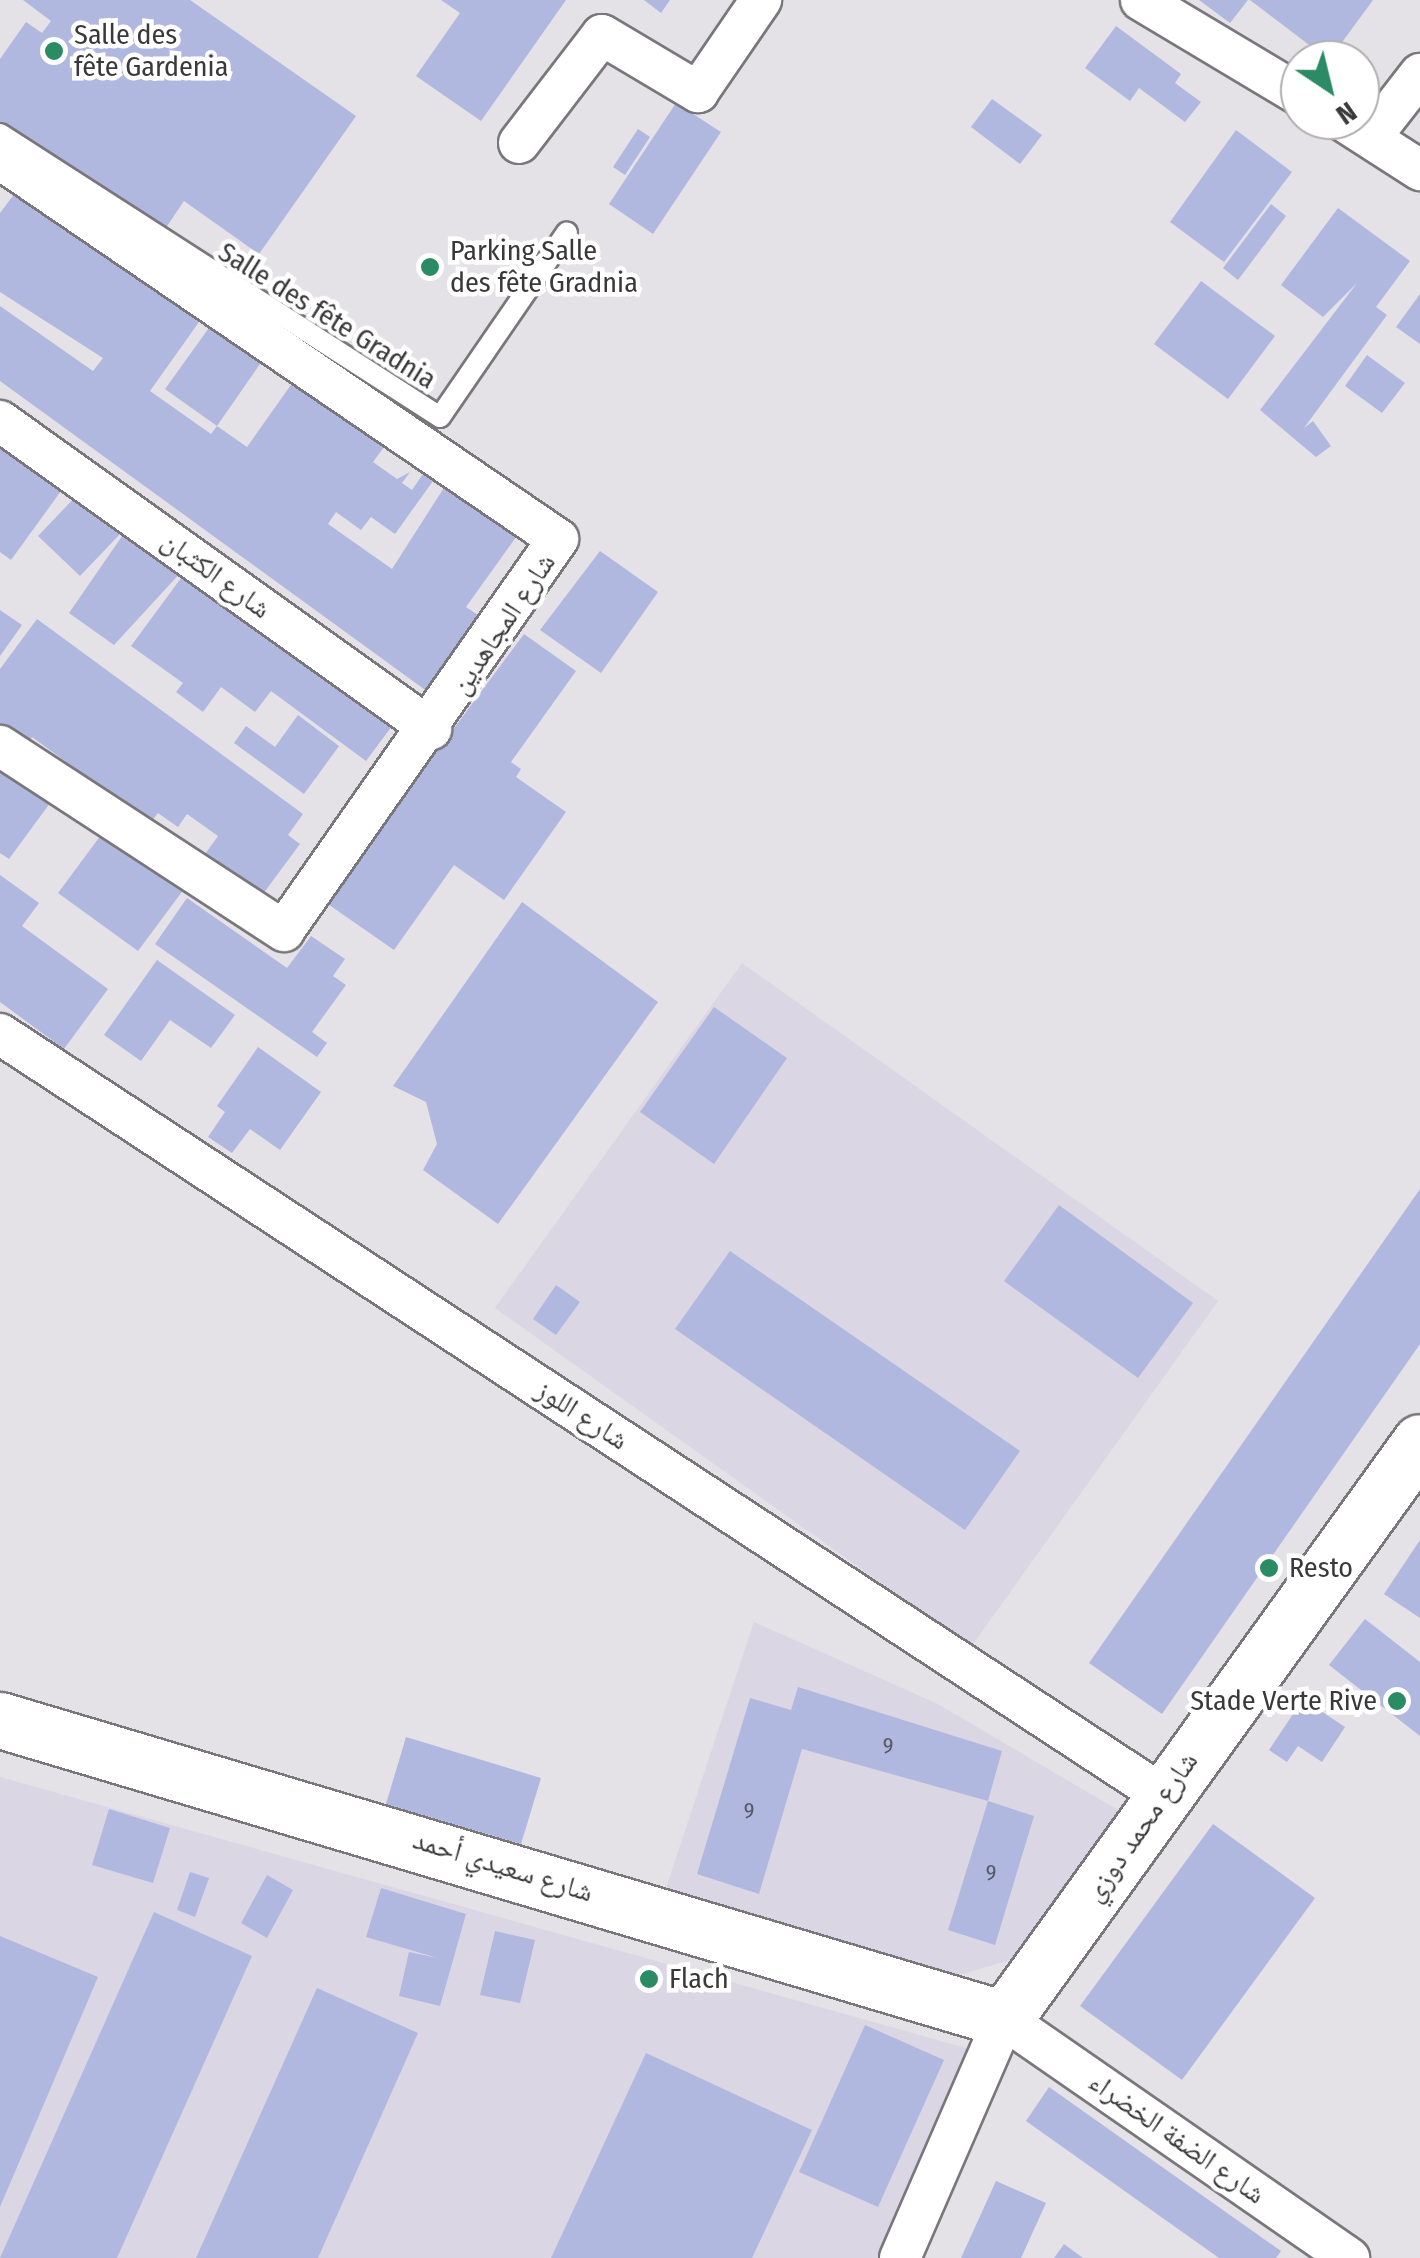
<!DOCTYPE html>
<html>
<head>
<meta charset="utf-8">
<style>
  body { margin:0 }
  #map { position:relative; width:1420px; height:2258px; overflow:hidden; background:#e4e1e7; font-family:"Fira Sans Condensed","Noto Naskh Arabic",sans-serif }
  div>[style] { position:absolute }
  .built>* { inset:0; background:#dbd6e3 }
  .building>* { inset:0; background:#b0b8e0 }
  .roads { filter:drop-shadow(2px 0 #79777c) drop-shadow(-2px 0 #79777c) drop-shadow(0 2px #79777c) drop-shadow(0 -2px #79777c) }
  .lane>* { height:20px; margin:-10px; padding:0 10px; transform-origin:10px; border-radius:10px; background:#fff }
  .street>* { height:40px; margin:-20px; padding:0 20px; transform-origin:20px; border-radius:20px; background:#fff }
  .secondary>* { height:55px; margin:-27.5px; padding:0 27.5px; transform-origin:27.5px; border-radius:27.5px; background:#fff }
  .dots>* { width:28px; height:28px; translate:-50% -50%; box-sizing:border-box; border:5px solid #fff; border-radius:50% }
  span { translate:-50% -50%; white-space:nowrap; text-align:center; line-height:1.15; -webkit-text-stroke:9px #fff; paint-order:stroke }
  .number-label { font-size:22px; color:#575864 }
  .number-label span { -webkit-text-stroke-width:0 }
  .poi-label { font-size:28px; color:#39383a }
  .left { translate:0 -50%; text-align:left }
  .right { translate:-100% -50%; text-align:right }
  .street-label { font-size:28px; color:#39383a }
  .north { position:absolute; left:1280px; top:40px; width:100px; height:100px; box-sizing:border-box; background:#fff; border:2px solid #b0afb0; border-radius:50%; rotate:145deg; font-size:28px; font-weight:700; line-height:40px; text-align:center; color:#39383a }
  .north::after { content:''; display:block; margin:auto; width:35px; height:45px; background:#2a8b64; clip-path:polygon(50% 0,100% 100%,50% 72%,0 100%) }
</style>
</head>
<body>
<div id="map">
  <div class="built">
    <div style="clip-path:polygon(742px 963px,1218px 1301px,971px 1647px,495px 1308px)"></div>
    <div style="clip-path:polygon(754px 1622px,938px 1704px,1123px 1813px,1023px 1956px,953px 1977px,665px 1891px)"></div>
    <div style="clip-path:polygon(0 1777px,973px 2050px,879px 2258px,0 2258px)"></div>
  </div>
  <div class="building">
    <div style="clip-path:polygon(23px 0,190px 0,356px 116px,259px 254px,184px 201px,161px 235px,0 123px,0 59px,26px 22px,42px 33px,51px 21px)"></div>
    <div style="clip-path:polygon(441px 0,566px 0,481px 121px,416px 76px,460px 13px)"></div>
    <div style="clip-path:polygon(644px 0,670px 0,661px 13px)"></div>
    <div style="clip-path:polygon(1199px 0,1248px 0,1230px 23px)"></div>
    <div style="clip-path:polygon(1250px 0,1373px 0,1329px 60px)"></div>
    <div style="clip-path:polygon(1116px 26px,1181px 74px,1175px 83px,1201px 102px,1185px 122px,1139px 88px,1130px 101px,1085px 68px)"></div>
    <div style="clip-path:polygon(992px 99px,1042px 135px,1020px 164px,971px 127px)"></div>
    <div style="clip-path:polygon(676px 103px,721px 132px,653px 234px,609px 204px)"></div>
    <div style="clip-path:polygon(638px 129px,650px 137px,625px 175px,613px 167px)"></div>
    <div style="clip-path:polygon(1236px 130px,1292px 172px,1224px 262px,1170px 222px)"></div>
    <div style="clip-path:polygon(15px 193px,199px 322px,150px 391px,211px 434px,217px 426px,247px 447px,298px 375px,390px 439px,373px 462px,397px 479px,410px 472px,402px 483px,412px 490px,423px 474px,433px 481px,395px 534px,371px 517px,361px 530px,336px 512px,328px 524px,392px 569px,447px 483px,519px 533px,466px 607px,481px 617px,428px 692px,0 381px,0 306px,93px 371px,103px 358px,0 292px,0 213px)"></div>
    <div style="clip-path:polygon(1271px 204px,1286px 216px,1238px 280px,1223px 268px)"></div>
    <div style="clip-path:polygon(1338px 208px,1410px 261px,1376px 307px,1387px 315px,1304px 428px,1313px 421px,1331px 446px,1316px 457px,1260px 410px,1357px 283px,1323px 317px,1281px 285px)"></div>
    <div style="clip-path:polygon(1201px 281px,1275px 336px,1228px 399px,1154px 344px)"></div>
    <div style="clip-path:polygon(1420px 294px,1420px 344px,1396px 327px)"></div>
    <div style="clip-path:polygon(211px 325px,262px 361px,217px 426px,165px 389px)"></div>
    <div style="clip-path:polygon(1367px 355px,1405px 383px,1382px 413px,1345px 386px)"></div>
    <div style="clip-path:polygon(0 446px,61px 491px,11px 560px,0 552px)"></div>
    <div style="clip-path:polygon(80px 492px,122px 532px,80px 576px,38px 536px)"></div>
    <div style="clip-path:polygon(127px 529px,183px 570px,114px 645px,69px 613px)"></div>
    <div style="clip-path:polygon(600px 551px,658px 592px,601px 673px,540px 630px)"></div>
    <div style="clip-path:polygon(187px 570px,395px 722px,366px 761px,271px 691px,255px 712px,221px 687px,203px 712px,176px 692px,183px 683px,131px 646px)"></div>
    <div style="clip-path:polygon(0 610px,22px 625px,0 656px)"></div>
    <div style="clip-path:polygon(37px 619px,303px 814px,288px 835px,300px 844px,260px 898px,203px 857px,218px 836px,187px 814px,178px 827px,158px 813px,150px 823px,32px 737px,26px 746px,0 727px,0 669px)"></div>
    <div style="clip-path:polygon(524px 634px,576px 671px,511px 762px,521px 769px,516px 777px,566px 812px,504px 900px,454px 865px,394px 950px,325px 902px)"></div>
    <div style="clip-path:polygon(298px 715px,339px 746px,304px 794px,234px 743px,246px 726px,275px 747px)"></div>
    <div style="clip-path:polygon(0 760px,53px 799px,9px 859px,0 853px)"></div>
    <div style="clip-path:polygon(104px 831px,184px 889px,138px 951px,58px 893px)"></div>
    <div style="clip-path:polygon(0 875px,39px 903px,22px 926px,108px 989px,64px 1049px,0 1002px)"></div>
    <div style="clip-path:polygon(187px 898px,287px 968px,311px 936px,345px 959px,333px 976px,346px 985px,312px 1032px,327px 1043px,317px 1057px,155px 944px)"></div>
    <div style="clip-path:polygon(522px 902px,658px 1002px,498px 1224px,423px 1170px,437px 1144px,426px 1102px,393px 1086px)"></div>
    <div style="clip-path:polygon(157px 960px,235px 1015px,211px 1048px,170px 1020px,141px 1061px,104px 1035px)"></div>
    <div style="clip-path:polygon(714px 1007px,787px 1058px,714px 1164px,640px 1112px)"></div>
    <div style="clip-path:polygon(258px 1047px,321px 1092px,280px 1150px,250px 1129px,232px 1153px,208px 1137px,225px 1112px,217px 1106px)"></div>
    <div style="clip-path:polygon(1420px 1189px,1420px 1344px,1162px 1714px,1089px 1663px)"></div>
    <div style="clip-path:polygon(1059px 1205px,1193px 1303px,1138px 1378px,1004px 1281px)"></div>
    <div style="clip-path:polygon(730px 1251px,1020px 1451px,965px 1530px,675px 1329px)"></div>
    <div style="clip-path:polygon(556px 1285px,580px 1302px,556px 1335px,533px 1319px)"></div>
    <div style="clip-path:polygon(1420px 1540px,1420px 1618px,1384px 1594px)"></div>
    <div style="clip-path:polygon(1365px 1619px,1420px 1662px,1420px 1736px,1329px 1665px)"></div>
    <div style="clip-path:polygon(798px 1687px,1002px 1751px,988px 1801px,1034px 1816px,995px 1945px,948px 1930px,988px 1801px,802px 1749px,759px 1894px,697px 1874px,750px 1698px,791px 1710px)"></div>
    <div style="clip-path:polygon(1303px 1699px,1345px 1727px,1322px 1762px,1298px 1746px,1287px 1762px,1269px 1750px)"></div>
    <div style="clip-path:polygon(406px 1737px,541px 1778px,521px 1844px,386px 1804px)"></div>
    <div style="clip-path:polygon(109px 1809px,170px 1828px,153px 1883px,92px 1865px)"></div>
    <div style="clip-path:polygon(1213px 1824px,1315px 1898px,1182px 2080px,1080px 2006px)"></div>
    <div style="clip-path:polygon(190px 1872px,209px 1878px,195px 1917px,177px 1910px)"></div>
    <div style="clip-path:polygon(267px 1875px,293px 1890px,267px 1938px,241px 1923px)"></div>
    <div style="clip-path:polygon(381px 1888px,466px 1914px,440px 2006px,399px 1996px,409px 1952px,438px 1958px,366px 1937px)"></div>
    <div style="clip-path:polygon(154px 1912px,252px 1956px,117px 2258px,0 2258px)"></div>
    <div style="clip-path:polygon(495px 1931px,535px 1940px,520px 2003px,480px 1995px)"></div>
    <div style="clip-path:polygon(0 1936px,98px 1977px,0 2207px)"></div>
    <div style="clip-path:polygon(317px 1988px,418px 2033px,318px 2258px,196px 2258px)"></div>
    <div style="clip-path:polygon(865px 2025px,944px 2060px,878px 2207px,799px 2172px)"></div>
    <div style="clip-path:polygon(646px 2053px,812px 2130px,752px 2258px,551px 2258px)"></div>
    <div style="clip-path:polygon(1049px 2087px,1281px 2251px,1276px 2258px,1219px 2258px,1026px 2121px)"></div>
    <div style="clip-path:polygon(996px 2181px,1046px 2203px,1021px 2258px,961px 2258px)"></div>
    <div style="clip-path:polygon(1064px 2244px,1083px 2258px,1054px 2258px)"></div>
  </div>
  <div class="roads">
    <div class="lane">
      <div style="left:0;top:134px;width:523px;rotate:32.75deg"></div>
      <div style="left:440px;top:417px;width:224px;rotate:-55.5deg"></div>
    </div>
    <div class="street">
      <div style="left:1141px;top:0;width:185px;rotate:30.9deg"></div>
      <div style="left:1342px;top:120px;width:93px;rotate:32.7deg"></div>
      <div style="left:1371px;top:137px;width:80px;rotate:-52.1deg"></div>
      <div style="left:519px;top:143px;width:136px;rotate:-52.5deg"></div>
      <div style="left:602px;top:35px;width:112px;rotate:30.7deg"></div>
      <div style="left:698px;top:92px;width:112px;rotate:-55.6deg"></div>
      <div style="left:0;top:159px;width:675px;rotate:34.26deg"></div>
      <div style="left:558px;top:539px;width:478px;rotate:125deg"></div>
      <div style="left:284px;top:931px;width:339px;rotate:-146.9deg"></div>
      <div style="left:0;top:421px;width:530px;rotate:35.55deg"></div>
      <div style="left:0;top:1034px;width:1391px;rotate:33.21deg"></div>
      <div style="left:900px;top:2258px;width:261px;rotate:-66.5deg"></div>
      <div style="left:1004px;top:2019px;width:420px;rotate:34.7deg"></div>
    </div>
    <div class="secondary">
      <div style="left:0;top:1720px;width:1048px;rotate:16.58deg"></div>
      <div style="left:1004px;top:2019px;width:711px;rotate:-54.21deg"></div>
    </div>
  </div>
  <div class="dots">
    <div style="left:54px;top:51px;background:#2a8b64"></div>
    <div style="left:430px;top:267px;background:#2a8b64"></div>
    <div style="left:1269px;top:1568px;background:#2a8b64"></div>
    <div style="left:1397px;top:1701px;background:#2a8b64"></div>
    <div style="left:649px;top:1979px;background:#2a8b64"></div>
  </div>
  <div class="number-label">
    <span style="left:888px;top:1746px">9</span>
    <span style="left:749px;top:1811px">9</span>
    <span style="left:991px;top:1873px">9</span>
  </div>
  <div class="poi-label">
    <span class="left" style="left:74px;top:51px">Salle des<br>fête Gardenia</span>
    <span class="left" style="left:450px;top:267px">Parking Salle<br>des fête Gradnia</span>
    <span class="left" style="left:1289px;top:1568px">Resto</span>
    <span class="right" style="left:1377px;top:1701px">Stade Verte Rive</span>
    <span class="left" style="left:669px;top:1979px">Flach</span>
  </div>
  <div class="street-label">
    <span style="left:327px;top:316px;rotate:32deg">Salle des fête Gradnia</span>
    <span style="left:216px;top:575px;rotate:36deg">شارع الكثبان</span>
    <span style="left:503px;top:624px;rotate:-56deg">شارع المجاهدين</span>
    <span style="left:582px;top:1415px;rotate:33deg">شارع اللوز</span>
    <span style="left:1141px;top:1827px;rotate:-55deg">شارع محمد دوزي</span>
    <span style="left:503px;top:1866px;rotate:17deg">شارع سعيدي أحمد</span>
    <span style="left:1177px;top:2138px;rotate:35deg">شارع الضفة الخضراء</span>
  </div>
  <div class="north">N</div>
</div>
</body>
</html>
